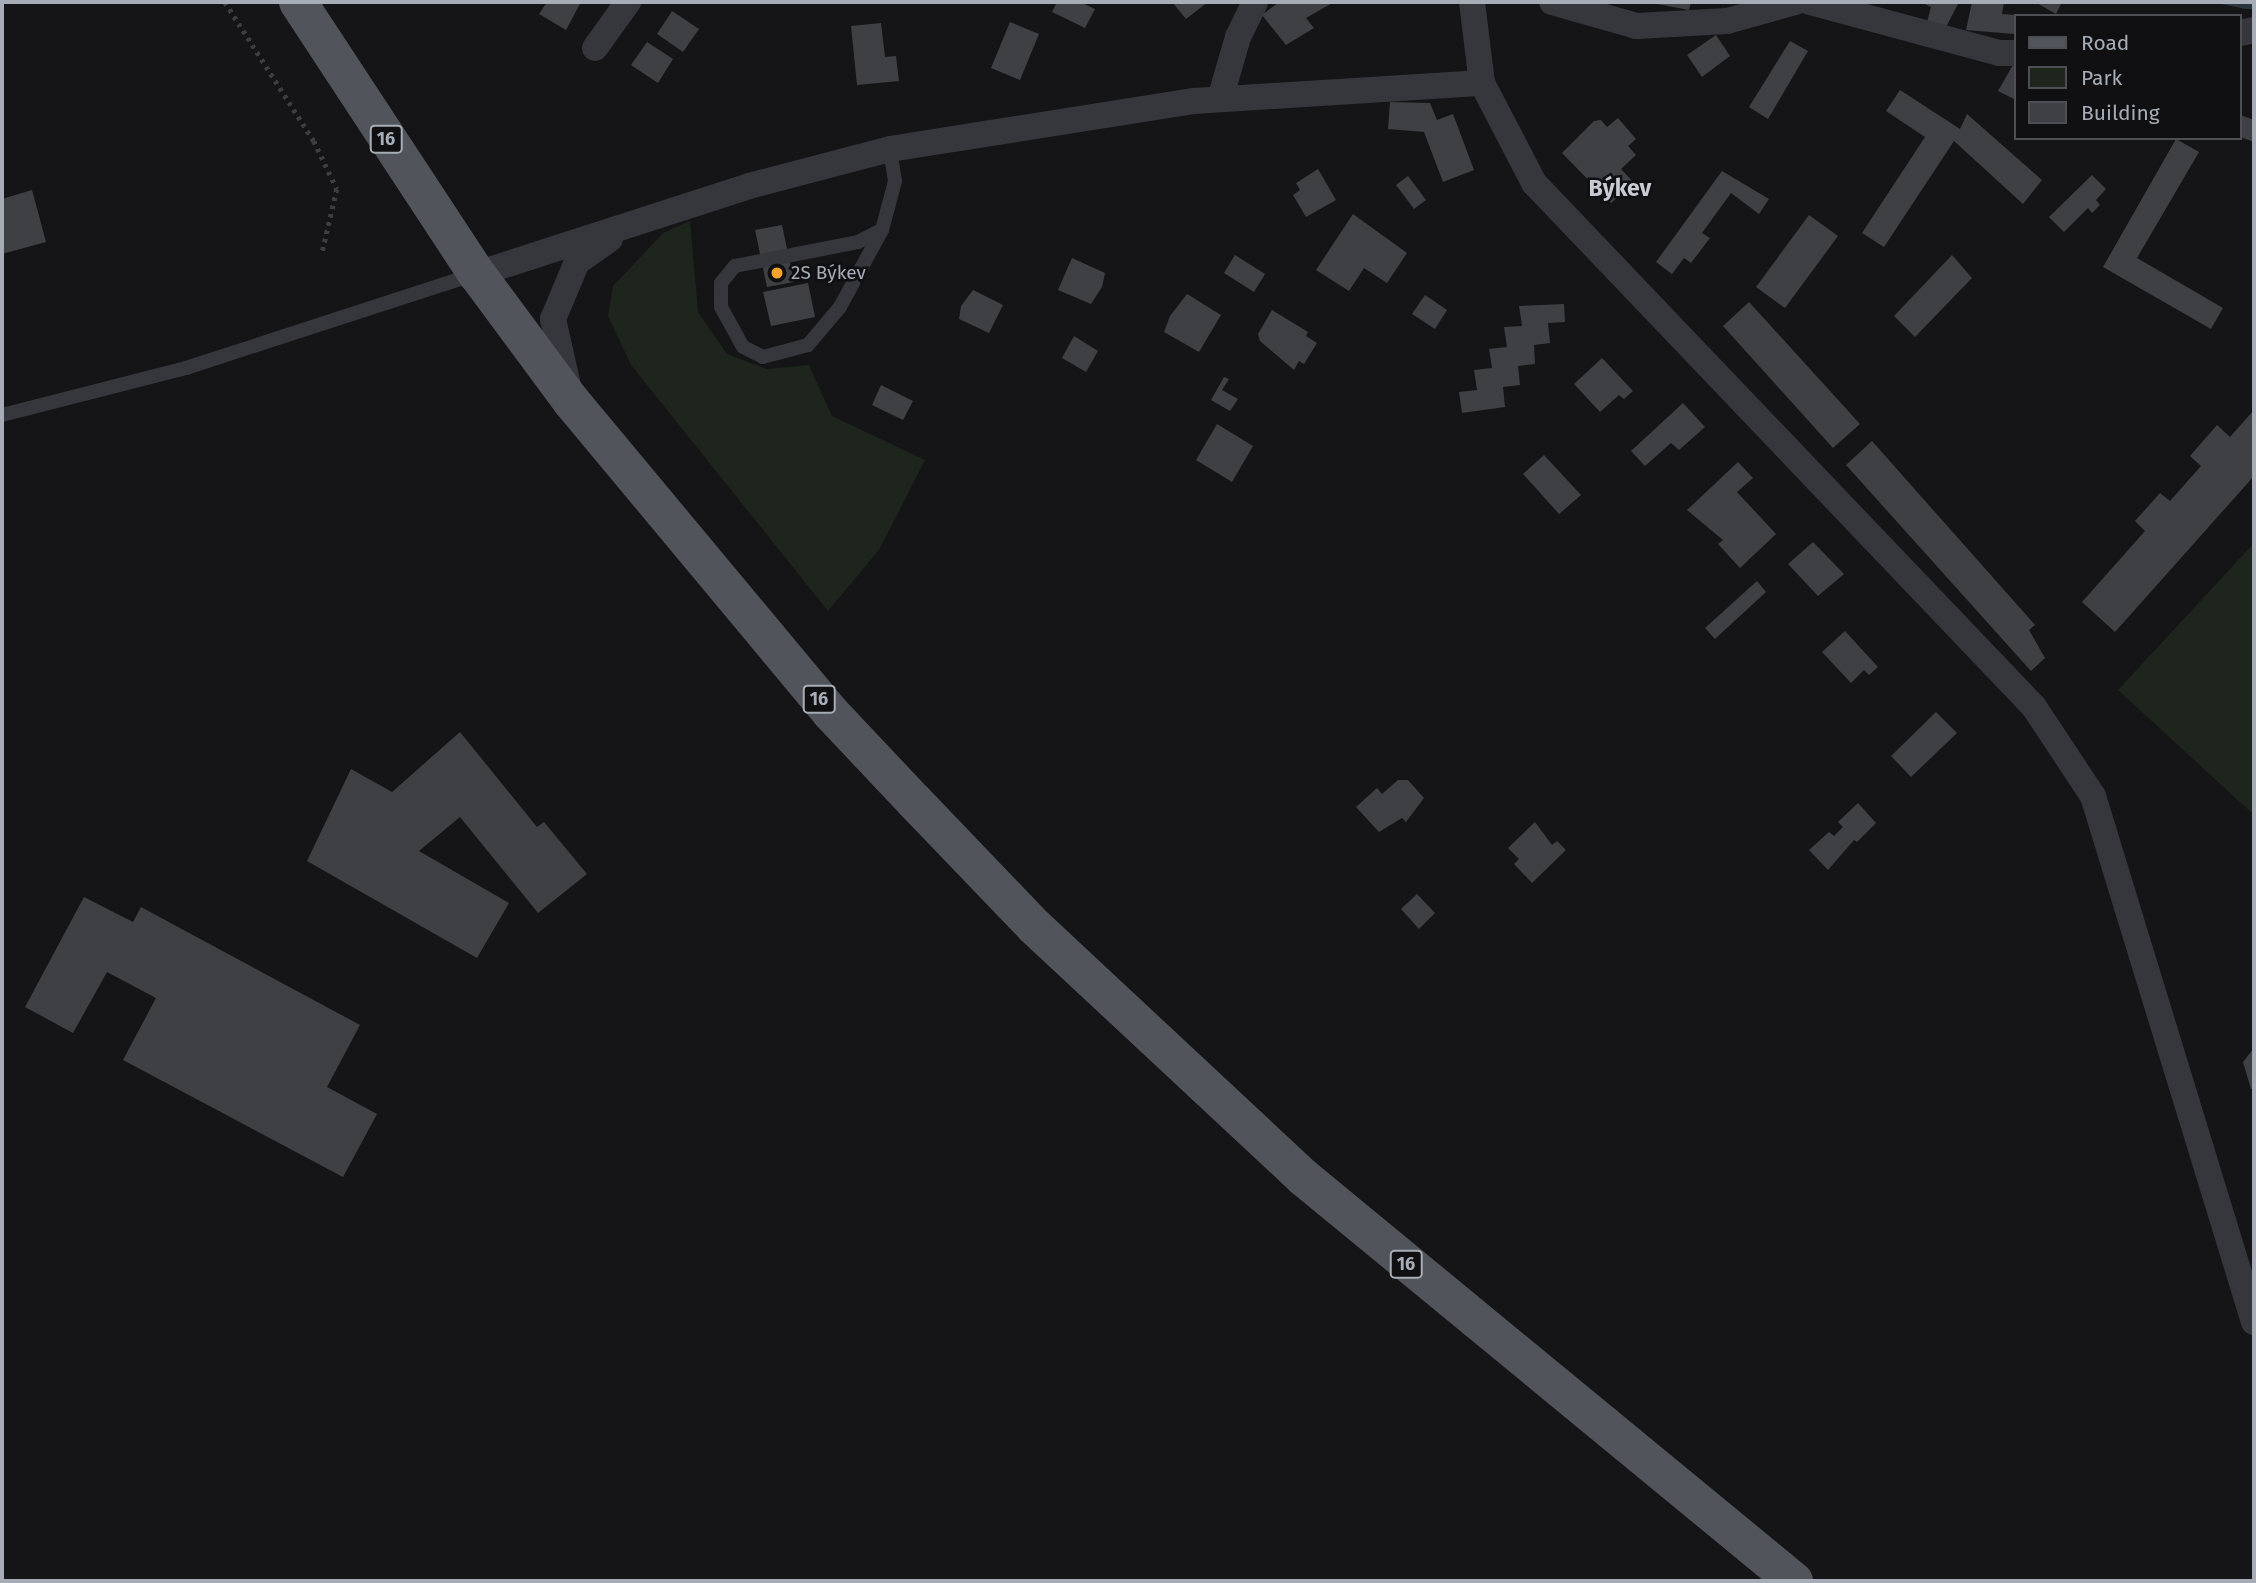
<!DOCTYPE html>
<html>
<head>
<meta charset="utf-8">
<style>
  body { margin:0 }
  #map { position:relative; width:2256px; height:1583px; overflow:hidden; background:#151517; font-family:"Fira Sans",sans-serif }
  div>[style] { position:absolute }
  .green>* { inset:0; background:#1d251d }
  .water>* { inset:0; background:#2a353b }
  .building>* { inset:0; background:#3f4044 }
  .path>* { height:4.5px; margin-top:-2.25px; transform-origin:0; background:repeating-linear-gradient(90deg,#3b3e43 0 3.5px,transparent 0 8.5px) }
  .lane>* { height:14px; margin:-7px; padding:0 7px; transform-origin:7px; border-radius:7px; background:#36373c }
  .street>* { height:26px; margin:-13px; padding:0 13px; transform-origin:13px; border-radius:13px; background:#36373c }
  .primary>* { height:38px; margin:-19px; padding:0 19px; transform-origin:19px; border-radius:19px; background:#51545b }
  .dots>* { width:19px; height:19px; translate:-50% -50%; box-sizing:border-box; border:4px solid #101012; border-radius:50% }
  span { translate:-50% -50%; white-space:nowrap; text-align:center; line-height:1.15; -webkit-text-stroke:5px #101012; paint-order:stroke }
  .shield-label span { padding:2px 5px; background:#101012; border:2px solid; border-radius:5px; -webkit-text-stroke-width:0 }
  .shield-label { font-size:18px; color:#a6adb7; font-weight:700 }
  .poi-label { font-size:19px; color:#a6adb7 }
  .left { translate:0 -50%; text-align:left }
  .quarter-label { font-size:23px; color:#c7cbd3; font-weight:700 }
  .frame { position:absolute; inset:0; border:4px solid #a6adb7; pointer-events:none }
  .legend { position:absolute; left:2014px; top:14px; width:228px; height:126px; box-sizing:border-box; background:#101012; border:2px solid #4c4f54; margin:0; padding:9px 12px; list-style:none; font-size:21px; color:#a6adb7 }
  .legend li { display:flex; align-items:center; gap:14px; height:35px }
  .legend b { width:35px; border:2px solid #4c4f54 }
</style>
</head>
<body>
<div id="map">
  <div class="green">
    <div style="clip-path:polygon(690px 221px,698px 312px,727px 354px,767px 369px,809px 365px,832px 416px,925px 460px,879px 550px,828px 611px,631px 365px,608px 316px,613px 286px,663px 233px)"></div>
    <div style="clip-path:polygon(2254px 543px,2254px 815px,2118px 690px)"></div>
  </div>
  <div class="water">
    <div style="clip-path:polygon(2212px 2px,2254px 2px,2254px 9px,2246px 9px)"></div>
  </div>
  <div class="building">
    <div style="clip-path:polygon(547px 2px,581px 2px,566px 30px,539px 14px)"></div>
    <div style="clip-path:polygon(1057px 2px,1080px 2px,1095px 9px,1085px 28px,1052px 12px)"></div>
    <div style="clip-path:polygon(1172px 2px,1208px 2px,1186px 19px)"></div>
    <div style="clip-path:polygon(1279px 2px,1334px 2px,1306px 18px,1314px 28px,1286px 45px,1262px 15px)"></div>
    <div style="clip-path:polygon(1647px 2px,1691px 2px,1689px 10px)"></div>
    <div style="clip-path:polygon(1921px 2px,1959px 2px,1946px 27px,1927px 22px,1931px 7px)"></div>
    <div style="clip-path:polygon(1972px 2px,2004px 2px,2002px 14px,2016px 15px,2014px 34px,1966px 30px)"></div>
    <div style="clip-path:polygon(2035px 2px,2062px 2px,2056px 14px)"></div>
    <div style="clip-path:polygon(672px 11px,699px 29px,683px 52px,657px 34px)"></div>
    <div style="clip-path:polygon(1010px 22px,1039px 34px,1020px 80px,991px 68px)"></div>
    <div style="clip-path:polygon(881px 23px,885px 57px,896px 56px,899px 81px,857px 85px,851px 26px)"></div>
    <div style="clip-path:polygon(1716px 35px,1730px 56px,1702px 77px,1687px 55px)"></div>
    <div style="clip-path:polygon(1790px 41px,1808px 51px,1768px 119px,1749px 107px)"></div>
    <div style="clip-path:polygon(647px 42px,673px 59px,658px 83px,631px 65px)"></div>
    <div style="clip-path:polygon(2014px 63px,2016px 64px,2016px 100px,1998px 91px)"></div>
    <div style="clip-path:polygon(1900px 90px,1960px 129px,1967px 114px,2042px 180px,2023px 204px,1954px 141px,1884px 247px,1862px 233px,1925px 137px,1886px 111px)"></div>
    <div style="clip-path:polygon(1390px 102px,1430px 103px,1437px 120px,1453px 114px,1474px 170px,1443px 182px,1424px 132px,1388px 129px)"></div>
    <div style="clip-path:polygon(2240px 115px,2254px 120px,2254px 142px,2240px 137px)"></div>
    <div style="clip-path:polygon(1618px 118px,1636px 139px,1628px 146px,1636px 155px,1621px 169px,1634px 183px,1611px 203px,1562px 153px,1594px 121px,1601px 120px,1607px 127px)"></div>
    <div style="clip-path:polygon(2176px 139px,2199px 152px,2137px 258px,2223px 308px,2211px 329px,2103px 267px)"></div>
    <div style="clip-path:polygon(1318px 169px,1336px 200px,1306px 217px,1293px 195px,1300px 190px,1296px 183px)"></div>
    <div style="clip-path:polygon(1722px 171px,1769px 199px,1759px 214px,1731px 193px,1702px 233px,1710px 238px,1691px 263px,1684px 258px,1672px 274px,1656px 262px)"></div>
    <div style="clip-path:polygon(2092px 175px,2106px 189px,2096px 200px,2100px 205px,2092px 213px,2088px 208px,2064px 232px,2049px 217px)"></div>
    <div style="clip-path:polygon(1408px 176px,1426px 200px,1414px 209px,1396px 185px)"></div>
    <div style="clip-path:polygon(32px 190px,46px 242px,2px 254px,2px 199px)"></div>
    <div style="clip-path:polygon(1353px 214px,1407px 253px,1387px 283px,1364px 268px,1349px 291px,1316px 270px)"></div>
    <div style="clip-path:polygon(1809px 215px,1838px 236px,1785px 308px,1756px 287px)"></div>
    <div style="clip-path:polygon(782px 225px,794px 282px,767px 287px,755px 230px)"></div>
    <div style="clip-path:polygon(1235px 255px,1265px 274px,1254px 292px,1224px 273px)"></div>
    <div style="clip-path:polygon(1952px 255px,1972px 278px,1915px 337px,1894px 316px)"></div>
    <div style="clip-path:polygon(1072px 258px,1105px 273px,1102px 287px,1091px 304px,1058px 290px)"></div>
    <div style="clip-path:polygon(808px 283px,815px 317px,771px 326px,763px 292px)"></div>
    <div style="clip-path:polygon(973px 290px,1003px 305px,989px 333px,959px 319px,961px 306px)"></div>
    <div style="clip-path:polygon(1187px 294px,1221px 315px,1199px 352px,1164px 332px,1170px 316px)"></div>
    <div style="clip-path:polygon(1425px 295px,1447px 310px,1435px 329px,1412px 314px)"></div>
    <div style="clip-path:polygon(1749px 302px,1860px 424px,1833px 448px,1723px 326px)"></div>
    <div style="clip-path:polygon(1564px 304px,1565px 322px,1548px 323px,1550px 343px,1534px 345px,1535px 364px,1518px 366px,1520px 385px,1503px 387px,1505px 407px,1462px 413px,1459px 392px,1477px 390px,1474px 370px,1492px 368px,1489px 349px,1507px 347px,1504px 327px,1522px 326px,1519px 306px)"></div>
    <div style="clip-path:polygon(1272px 310px,1308px 332px,1306px 336px,1317px 343px,1304px 364px,1299px 361px,1294px 370px,1260px 341px,1258px 334px)"></div>
    <div style="clip-path:polygon(1074px 336px,1098px 351px,1086px 372px,1062px 358px)"></div>
    <div style="clip-path:polygon(1602px 358px,1633px 391px,1624px 399px,1619px 395px,1600px 412px,1574px 384px)"></div>
    <div style="clip-path:polygon(1224px 377px,1229px 379px,1222px 390px,1238px 399px,1230px 411px,1211px 400px)"></div>
    <div style="clip-path:polygon(881px 385px,913px 401px,903px 420px,872px 405px)"></div>
    <div style="clip-path:polygon(1683px 403px,1705px 427px,1679px 450px,1671px 443px,1645px 466px,1631px 451px)"></div>
    <div style="clip-path:polygon(2254px 410px,2254px 476px,2115px 632px,2082px 602px,2145px 531px,2135px 521px,2160px 493px,2170px 501px,2201px 466px,2190px 456px,2217px 425px,2230px 437px)"></div>
    <div style="clip-path:polygon(1217px 424px,1253px 446px,1232px 482px,1196px 460px)"></div>
    <div style="clip-path:polygon(1872px 441px,2035px 625px,2029px 630px,2045px 658px,2031px 671px,1846px 465px)"></div>
    <div style="clip-path:polygon(1544px 455px,1581px 495px,1559px 514px,1523px 474px)"></div>
    <div style="clip-path:polygon(1738px 462px,1753px 478px,1737px 492px,1776px 534px,1740px 568px,1718px 544px,1723px 540px,1687px 510px)"></div>
    <div style="clip-path:polygon(1813px 542px,1844px 574px,1818px 596px,1788px 564px)"></div>
    <div style="clip-path:polygon(1757px 581px,1766px 592px,1715px 639px,1705px 628px)"></div>
    <div style="clip-path:polygon(1845px 631px,1878px 667px,1869px 675px,1864px 670px,1851px 683px,1822px 652px)"></div>
    <div style="clip-path:polygon(1936px 712px,1957px 733px,1911px 777px,1891px 756px)"></div>
    <div style="clip-path:polygon(460px 732px,537px 827px,544px 822px,587px 874px,538px 913px,460px 817px,419px 851px,509px 903px,477px 958px,307px 861px,351px 769px,392px 792px)"></div>
    <div style="clip-path:polygon(1398px 780px,1408px 780px,1424px 798px,1406px 822px,1402px 818px,1379px 832px,1356px 807px,1377px 788px,1382px 794px)"></div>
    <div style="clip-path:polygon(1858px 803px,1876px 823px,1857px 842px,1854px 840px,1828px 870px,1809px 850px,1829px 832px,1834px 836px,1843px 827px,1838px 822px)"></div>
    <div style="clip-path:polygon(1535px 822px,1552px 845px,1557px 841px,1566px 850px,1532px 883px,1514px 864px,1519px 859px,1508px 848px)"></div>
    <div style="clip-path:polygon(1417px 894px,1435px 913px,1419px 929px,1401px 909px)"></div>
    <div style="clip-path:polygon(84px 897px,133px 922px,141px 907px,360px 1025px,327px 1087px,377px 1114px,343px 1177px,123px 1060px,156px 998px,107px 972px,73px 1033px,25px 1007px)"></div>
    <div style="clip-path:polygon(2254px 1048px,2254px 1088px,2251px 1089px,2243px 1062px)"></div>
  </div>
  <div class="path">
    <div style="left:225px;top:2px;width:165px;rotate:57.4deg"></div>
    <div style="left:314px;top:141px;width:53px;rotate:64.4deg"></div>
    <div style="left:337px;top:189px;width:67px;rotate:103deg"></div>
  </div>
  <div class="lane">
    <div style="left:882px;top:230px;width:88px;rotate:118.6deg"></div>
    <div style="left:840px;top:307px;width:50px;rotate:130.1deg"></div>
    <div style="left:808px;top:345px;width:47px;rotate:165.1deg"></div>
    <div style="left:763px;top:357px;width:22px;rotate:-153deg"></div>
    <div style="left:743px;top:347px;width:46px;rotate:-118.8deg"></div>
    <div style="left:721px;top:307px;width:24px;rotate:-90deg"></div>
    <div style="left:721px;top:283px;width:22px;rotate:-51deg"></div>
    <div style="left:735px;top:266px;width:125px;rotate:-11deg"></div>
    <div style="left:858px;top:242px;width:27px;rotate:-27deg"></div>
    <div style="left:882px;top:230px;width:51px;rotate:-75.1deg"></div>
    <div style="left:895px;top:181px;width:32px;rotate:-99deg"></div>
    <div style="left:2px;top:415px;width:190px;rotate:-14.3deg"></div>
    <div style="left:186px;top:368px;width:305px;rotate:-18deg"></div>
  </div>
  <div class="street">
    <div style="left:1472px;top:2px;width:82px;rotate:83deg"></div>
    <div style="left:1482px;top:83px;width:113px;rotate:62.5deg"></div>
    <div style="left:1534px;top:183px;width:724px;rotate:46.34deg"></div>
    <div style="left:2034px;top:707px;width:107px;rotate:56.5deg"></div>
    <div style="left:2093px;top:796px;width:550px;rotate:72.98deg"></div>
    <div style="left:1552px;top:2px;width:88px;rotate:15.8deg"></div>
    <div style="left:1637px;top:26px;width:90px;rotate:-3.2deg"></div>
    <div style="left:1727px;top:21px;width:71px;rotate:-15.6deg"></div>
    <div style="left:1810px;top:2px;width:196px;rotate:15.1deg"></div>
    <div style="left:1999px;top:53px;width:17px"></div>
    <div style="left:2240px;top:33px;width:14px;rotate:-12deg"></div>
    <div style="left:595px;top:48px;width:57px;rotate:-54.3deg"></div>
    <div style="left:1220px;top:99px;width:65px;rotate:-73.8deg"></div>
    <div style="left:1238px;top:37px;width:39px;rotate:-64deg"></div>
    <div style="left:477px;top:274px;width:286px;rotate:-17.9deg"></div>
    <div style="left:749px;top:186px;width:146px;rotate:-14.7deg"></div>
    <div style="left:890px;top:149px;width:308px;rotate:-9deg"></div>
    <div style="left:1194px;top:101px;width:289px;rotate:-3.6deg"></div>
    <div style="left:569px;top:390px;width:73px;rotate:-102.7deg"></div>
    <div style="left:553px;top:319px;width:62px;rotate:-67.2deg"></div>
    <div style="left:577px;top:262px;width:40px;rotate:-34.9deg"></div>
  </div>
  <div class="primary">
    <div style="left:298px;top:2px;width:326px;rotate:56.7deg"></div>
    <div style="left:477px;top:274px;width:158px;rotate:53.5deg"></div>
    <div style="left:571px;top:401px;width:406px;rotate:50.2deg"></div>
    <div style="left:831px;top:713px;width:122px;rotate:46.7deg"></div>
    <div style="left:915px;top:802px;width:173px;rotate:46.2deg"></div>
    <div style="left:1035px;top:927px;width:367px;rotate:43deg"></div>
    <div style="left:1303px;top:1177px;width:636px;rotate:39.45deg"></div>
  </div>
  <div class="dots">
    <div style="left:777px;top:273px;background:#f7a42c"></div>
  </div>
  <div class="shield-label">
    <span style="left:386px;top:139px">16</span>
    <span style="left:819px;top:699px">16</span>
    <span style="left:1406px;top:1264px">16</span>
  </div>
  <div class="poi-label">
    <span class="left" style="left:791px;top:273px">2S Býkev</span>
  </div>
  <div class="quarter-label">
    <span style="left:1620px;top:188px">Býkev</span>
  </div>
  <div class="frame"></div>
  <ul class="legend">
  <li><b style="height:9px;background:#51545b"></b>Road</li>
  <li><b style="height:19px;background:#1d251d"></b>Park</li>
  <li><b style="height:19px;background:#3f4044"></b>Building</li>
  </ul>
</div>
</body>
</html>
